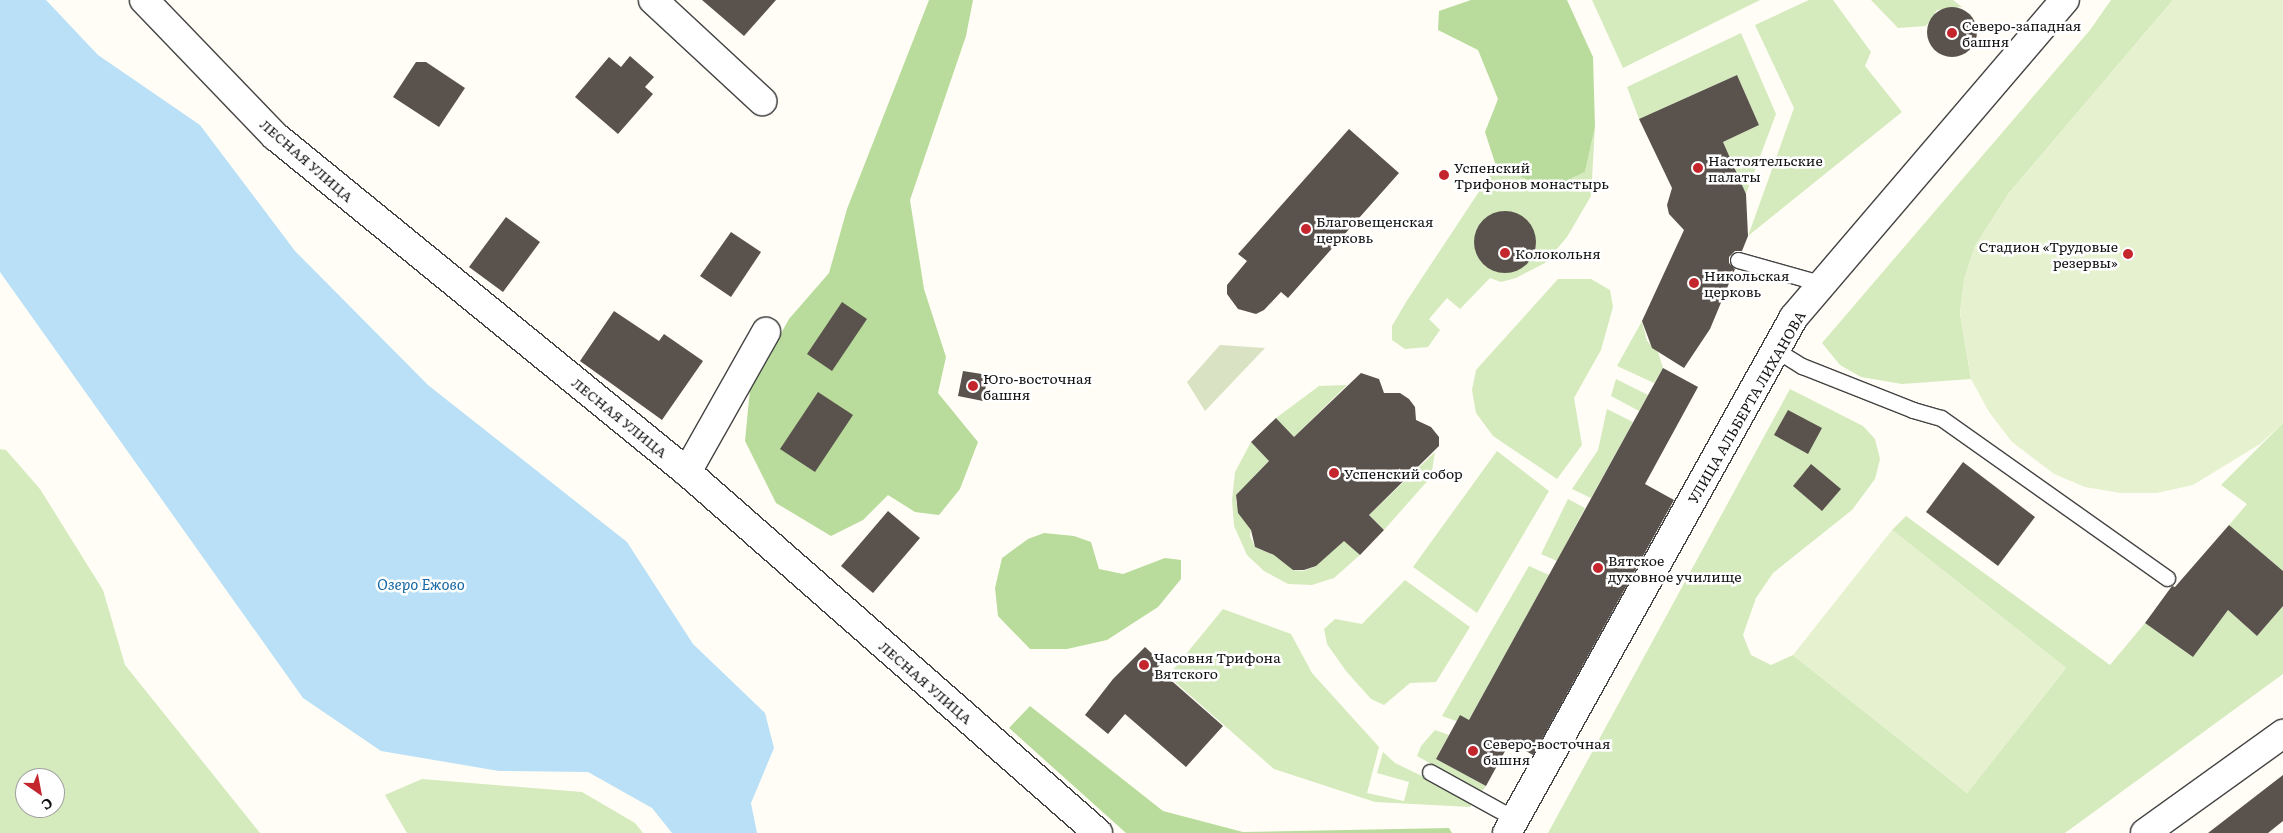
<!DOCTYPE html>
<html>
<head>
<meta charset="utf-8">
<style>
  body { margin:0 }
  #map { position:relative; width:2283px; height:833px; overflow:hidden; background:#fffdf5; font-family:Literata,serif }
  div>[style] { position:absolute }
  .green>* { inset:0; background:#d5ebbd }
  .forest>* { inset:0; background:#b9dc9c }
  .cemetery>* { inset:0; background:#d9e3c4 }
  .pitch>* { inset:0; background:#e6f2cf }
  .water>* { inset:0; background:#b9e0f7 }
  .building>* { inset:0; background:#5a524d }
  .round { border-radius:50% }
  .roads { filter:drop-shadow(1px 0 #444) drop-shadow(-1px 0 #444) drop-shadow(0 1px #444) drop-shadow(0 -1px #444) }
  .service>* { height:15px; margin:-7.5px; padding:0 7.5px; transform-origin:7.5px; border-radius:7.5px; background:#fff }
  .minor>* { height:28px; margin:-14px; padding:0 14px; transform-origin:14px; border-radius:14px; background:#fff }
  .dots>* { width:14px; height:14px; translate:-50% -50%; box-sizing:border-box; border:2px solid #fff; border-radius:50% }
  span { translate:-50% -50%; white-space:nowrap; text-align:center; line-height:1.15; -webkit-text-stroke:5px #fff; paint-order:stroke }
  .poi-label { font-size:14px; color:#111 }
  .left { translate:0 -50%; text-align:left }
  .right { translate:-100% -50%; text-align:right }
  .street-label { font-size:14px; color:#111 }
  .water-label { font-size:15px; color:#1768a6; font-style:italic }
  .north { position:absolute; left:15px; top:768px; width:50px; height:50px; box-sizing:border-box; background:#fff; border:1px solid #a0a0a0; border-radius:50%; rotate:147deg; font-size:14px; font-weight:700; line-height:20px; text-align:center; color:#111 }
  .north::after { content:''; display:block; margin:auto; width:18px; height:22px; background:#c4262e; clip-path:polygon(50% 0,100% 100%,50% 72%,0 100%) }
</style>
</head>
<body>
<div id="map">
  <div class="green">
    <div style="clip-path:polygon(1592px 0,1760px 0,1623px 68px)"></div>
    <div style="clip-path:polygon(1809px 0,1833px 0,1871px 52px,1865px 66px,1902px 112px,1748px 236px,1794px 108px,1755px 25px)"></div>
    <div style="clip-path:polygon(1871px 0,1953px 0,1962px 7px,1937px 10px,1926px 26px,1898px 28px)"></div>
    <div style="clip-path:polygon(2111px 0,2173px 0,2009px 193px,1975px 246px,1964px 280px,1960px 313px,1971px 379px,1902px 384px,1861px 377px,1840px 365px,1822px 343px,2090px 30px)"></div>
    <div style="clip-path:polygon(1741px 33px,1776px 114px,1746px 194px,1723px 142px,1759px 125px,1737px 75px,1639px 119px,1627px 87px)"></div>
    <div style="clip-path:polygon(1595px 127px,1591px 196px,1567px 237px,1545px 263px,1516px 278px,1501px 282px,1490px 278px,1460px 309px,1447px 298px,1429px 319px,1440px 330px,1428px 347px,1405px 349px,1392px 340px,1392px 326px,1406px 302px,1496px 166px,1549px 189px,1585px 172px)"></div>
    <div style="clip-path:polygon(1558px 279px,1591px 279px,1610px 290px,1613px 307px,1601px 350px,1574px 398px,1582px 445px,1557px 479px,1493px 436px,1476px 413px,1472px 390px,1476px 370px)"></div>
    <div style="clip-path:polygon(1642px 321px,1647px 341px,1658px 352px,1663px 368px,1654px 383px,1617px 366px)"></div>
    <div style="clip-path:polygon(1616px 379px,1648px 395px,1639px 411px,1611px 396px)"></div>
    <div style="clip-path:polygon(1347px 385px,1294px 437px,1276px 418px,1319px 386px)"></div>
    <div style="clip-path:polygon(1790px 389px,1863px 426px,1875px 439px,1880px 459px,1875px 479px,1852px 510px,1773px 573px,1756px 598px,1743px 635px,1751px 655px,1771px 665px,1793px 655px,1967px 793px,2066px 668px,1892px 530px,1906px 516px,2110px 665px,2145px 623px,2193px 657px,2228px 610px,2257px 636px,2283px 606px,2283px 674px,2065px 833px,1548px 833px)"></div>
    <div style="clip-path:polygon(1607px 409px,1633px 422px,1591px 498px,1572px 489px,1598px 450px)"></div>
    <div style="clip-path:polygon(2283px 423px,2283px 571px,2229px 525px,2247px 504px,2221px 485px)"></div>
    <div style="clip-path:polygon(1251px 442px,1269px 461px,1236px 495px,1236px 502px,1243px 519px,1252px 522px,1250px 536px,1255px 547px,1273px 555px,1283px 552px,1293px 570px,1304px 571px,1316px 566px,1344px 540px,1360px 555px,1334px 578px,1312px 585px,1288px 584px,1264px 571px,1247px 555px,1234px 526px,1232px 500px,1235px 472px)"></div>
    <div style="clip-path:polygon(evenodd,0 449px,6px 450px,40px 489px,103px 590px,125px 665px,260px 833px,0 833px,0 449px,25px 778px,55px 778px,55px 808px,25px 808px,25px 778px)"></div>
    <div style="clip-path:polygon(1497px 451px,1549px 491px,1477px 613px,1413px 567px)"></div>
    <div style="clip-path:polygon(1435px 452px,1431px 477px,1384px 530px,1369px 515px)"></div>
    <div style="clip-path:polygon(1568px 499px,1585px 508px,1557px 561px,1541px 554px)"></div>
    <div style="clip-path:polygon(1529px 566px,1549px 575px,1469px 720px,1456px 721px,1442px 716px)"></div>
    <div style="clip-path:polygon(1405px 580px,1470px 627px,1436px 682px,1410px 683px,1384px 705px,1371px 699px,1346px 671px,1327px 644px,1324px 629px,1335px 619px,1362px 624px)"></div>
    <div style="clip-path:polygon(1223px 609px,1291px 634px,1312px 673px,1379px 747px,1367px 793px,1404px 801px,1409px 782px,1377px 773px,1383px 752px,1395px 763px,1426px 778px,1433px 765px,1417px 756px,1421px 746px,1435px 730px,1449px 735px,1436px 759px,1486px 786px,1470px 807px,1375px 802px,1274px 769px,1168px 676px)"></div>
    <div style="clip-path:polygon(422px 779px,582px 792px,635px 823px,643px 833px,407px 833px,385px 795px)"></div>
  </div>
  <div class="forest">
    <div style="clip-path:polygon(929px 0,973px 0,966px 36px,910px 200px,924px 289px,946px 357px,938px 393px,978px 442px,960px 489px,939px 515px,915px 512px,888px 495px,863px 520px,831px 536px,776px 503px,745px 441px,750px 389px,789px 319px,829px 273px,847px 209px)"></div>
    <div style="clip-path:polygon(1471px 0,1567px 0,1593px 57px,1595px 127px,1585px 172px,1549px 189px,1496px 166px,1485px 132px,1498px 99px,1478px 50px,1438px 30px,1439px 11px)"></div>
    <div style="clip-path:polygon(1044px 533px,1074px 536px,1091px 542px,1099px 569px,1123px 574px,1165px 558px,1181px 560px,1181px 579px,1158px 607px,1107px 640px,1067px 649px,1030px 649px,998px 616px,995px 588px,1002px 558px,1028px 539px)"></div>
    <div style="clip-path:polygon(1030px 706px,1163px 811px,1243px 832px,1449px 828px,1452px 833px,1126px 833px,1009px 728px)"></div>
  </div>
  <div class="cemetery">
    <div style="clip-path:polygon(1220px 345px,1265px 348px,1205px 411px,1187px 382px)"></div>
  </div>
  <div class="pitch">
    <div style="clip-path:polygon(2173px 0,2283px 0,2283px 423px,2260px 444px,2193px 485px,2157px 493px,2120px 493px,2085px 487px,2054px 474px,2012px 442px,1989px 412px,1971px 379px,1960px 313px,1964px 280px,1975px 246px,2009px 193px)"></div>
    <div style="clip-path:polygon(1892px 530px,2066px 668px,1967px 793px,1793px 655px)"></div>
  </div>
  <div class="water">
    <div style="clip-path:polygon(0 0,46px 0,98px 55px,200px 125px,295px 251px,428px 385px,627px 542px,693px 644px,765px 713px,774px 748px,751px 803px,757px 833px,672px 833px,652px 808px,588px 772px,499px 771px,381px 751px,303px 698px,0 272px)"></div>
  </div>
  <div class="building">
    <div style="clip-path:polygon(702px 0,776px 0,744px 36px)"></div>
    <div class="round" style="left:1927px;top:7px;width:50px;height:50px"></div>
    <div style="clip-path:polygon(630px 56px,654px 77px,645px 87px,653px 94px,618px 134px,575px 97px,609px 57px,621px 67px)"></div>
    <div style="clip-path:polygon(416px 62px,426px 62px,465px 88px,439px 127px,393px 97px)"></div>
    <div style="clip-path:polygon(1737px 75px,1759px 125px,1723px 142px,1746px 194px,1748px 236px,1742px 251px,1735px 251px,1729px 257px,1729px 263px,1735px 269px,1710px 329px,1684px 368px,1652px 348px,1642px 321px,1684px 230px,1669px 214px,1667px 205px,1672px 188px,1639px 119px)"></div>
    <div style="clip-path:polygon(1349px 129px,1399px 173px,1288px 298px,1281px 292px,1264px 310px,1256px 314px,1238px 309px,1227px 294px,1227px 285px,1247px 261px,1238px 254px)"></div>
    <div class="round" style="left:1474px;top:211px;width:62px;height:62px"></div>
    <div style="clip-path:polygon(506px 217px,540px 242px,503px 292px,469px 267px)"></div>
    <div style="clip-path:polygon(731px 232px,761px 252px,731px 297px,700px 276px)"></div>
    <div style="clip-path:polygon(842px 302px,867px 319px,832px 371px,807px 354px)"></div>
    <div style="clip-path:polygon(614px 311px,659px 341px,664px 334px,703px 361px,662px 420px,580px 361px)"></div>
    <div style="clip-path:polygon(1663px 368px,1698px 387px,1645px 484px,1674px 500px,1533px 755px,1510px 742px,1486px 786px,1436px 759px,1460px 715px,1469px 720px)"></div>
    <div style="clip-path:polygon(963px 371px,988px 375px,983px 401px,958px 396px)"></div>
    <div style="clip-path:polygon(1361px 373px,1379px 379px,1384px 393px,1400px 393px,1409px 399px,1415px 407px,1416px 420px,1431px 427px,1439px 437px,1439px 446px,1369px 515px,1384px 530px,1360px 555px,1344px 541px,1316px 566px,1304px 570px,1293px 570px,1274px 555px,1255px 547px,1251px 530px,1238px 513px,1236px 495px,1269px 461px,1251px 442px,1276px 418px,1294px 437px)"></div>
    <div style="clip-path:polygon(818px 392px,853px 415px,815px 472px,780px 449px)"></div>
    <div style="clip-path:polygon(1788px 410px,1822px 428px,1808px 454px,1774px 435px)"></div>
    <div style="clip-path:polygon(1963px 462px,2035px 517px,1998px 566px,1926px 512px)"></div>
    <div style="clip-path:polygon(1811px 464px,1841px 489px,1822px 511px,1793px 486px)"></div>
    <div style="clip-path:polygon(888px 511px,920px 538px,873px 593px,841px 566px)"></div>
    <div style="clip-path:polygon(2229px 525px,2283px 571px,2283px 606px,2257px 636px,2228px 610px,2193px 657px,2145px 623px,2172px 586px,2175px 587px)"></div>
    <div style="clip-path:polygon(1145px 647px,1162px 663px,1157px 668px,1223px 726px,1186px 767px,1125px 714px,1108px 734px,1085px 715px,1113px 679px)"></div>
    <div style="clip-path:polygon(2283px 775px,2283px 821px,2268px 833px,2208px 833px)"></div>
  </div>
  <div class="roads">
    <div class="service">
      <div style="left:1738px;top:260px;width:85px;rotate:15.7deg"></div>
      <div style="left:1776px;top:350px;width:31px;rotate:32deg"></div>
      <div style="left:1802px;top:366px;width:119px;rotate:21.6deg"></div>
      <div style="left:1913px;top:410px;width:29px;rotate:16deg"></div>
      <div style="left:1941px;top:418px;width:277px;rotate:35.3deg"></div>
      <div style="left:1430px;top:772px;width:97px;rotate:28.9deg"></div>
    </div>
    <div class="minor">
      <div style="left:144px;top:0;width:189px;rotate:46.1deg"></div>
      <div style="left:275px;top:136px;width:532px;rotate:39.2deg"></div>
      <div style="left:687px;top:472px;width:547px;rotate:41.29deg"></div>
      <div style="left:653px;top:0;width:149px;rotate:42.8deg"></div>
      <div style="left:687px;top:472px;width:161px;rotate:-60.6deg"></div>
      <div style="left:1507px;top:833px;width:590px;rotate:-60.92deg"></div>
      <div style="left:1794px;top:317px;width:417px;rotate:-49.5deg"></div>
      <div style="left:2145px;top:833px;width:170px;rotate:-35.7deg"></div>
    </div>
  </div>
  <div class="dots">
    <div style="left:1952px;top:33px;background:#c4262e"></div>
    <div style="left:1698px;top:168px;background:#c4262e"></div>
    <div style="left:1444px;top:175px;background:#c4262e"></div>
    <div style="left:1306px;top:229px;background:#c4262e"></div>
    <div style="left:1505px;top:253px;background:#c4262e"></div>
    <div style="left:2128px;top:254px;background:#c4262e"></div>
    <div style="left:1694px;top:283px;background:#c4262e"></div>
    <div style="left:973px;top:386px;background:#c4262e"></div>
    <div style="left:1334px;top:473px;background:#c4262e"></div>
    <div style="left:1598px;top:568px;background:#c4262e"></div>
    <div style="left:1144px;top:665px;background:#c4262e"></div>
    <div style="left:1473px;top:751px;background:#c4262e"></div>
  </div>
  <div class="poi-label">
    <span class="left" style="left:1962px;top:33px">Северо-западная<br>башня</span>
    <span class="left" style="left:1708px;top:168px">Настоятельские<br>палаты</span>
    <span class="left" style="left:1454px;top:175px">Успенский<br>Трифонов монастырь</span>
    <span class="left" style="left:1316px;top:229px">Благовещенская<br>церковь</span>
    <span class="right" style="left:2118px;top:254px">Стадион «Трудовые<br>резервы»</span>
    <span class="left" style="left:1515px;top:253px">Колокольня</span>
    <span class="left" style="left:1704px;top:283px">Никольская<br>церковь</span>
    <span class="left" style="left:983px;top:386px">Юго-восточная<br>башня</span>
    <span class="left" style="left:1344px;top:473px">Успенский собор</span>
    <span class="left" style="left:1608px;top:568px">Вятское<br>духовное училище</span>
    <span class="left" style="left:1154px;top:665px">Часовня Трифона<br>Вятского</span>
    <span class="left" style="left:1483px;top:751px">Северо-восточная<br>башня</span>
  </div>
  <div class="street-label">
    <span style="left:307px;top:160px;rotate:41deg">ЛЕСНАЯ УЛИЦА</span>
    <span style="left:1746px;top:407px;rotate:-60deg">УЛИЦА АЛЬБЕРТА ЛИХАНОВА</span>
    <span style="left:620px;top:417px;rotate:39deg">ЛЕСНАЯ УЛИЦА</span>
    <span style="left:926px;top:682px;rotate:41deg">ЛЕСНАЯ УЛИЦА</span>
  </div>
  <div class="water-label">
    <span style="left:421px;top:584px">Озеро Ежово</span>
  </div>
  <div class="north">С</div>
</div>
</body>
</html>
